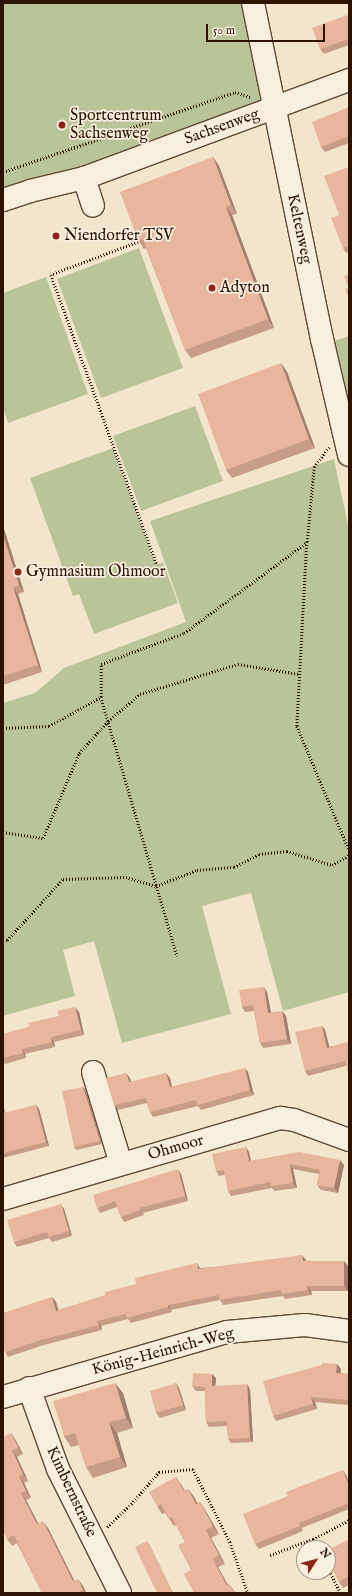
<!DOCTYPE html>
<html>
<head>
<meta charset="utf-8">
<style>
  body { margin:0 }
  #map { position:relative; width:352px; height:1596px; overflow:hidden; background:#f3e5cc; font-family:"IM FELL English",serif }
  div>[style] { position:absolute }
  .green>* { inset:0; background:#b9c599 }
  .path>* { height:2.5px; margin-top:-1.25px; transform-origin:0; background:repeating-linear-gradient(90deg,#2d1402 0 1px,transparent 0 3px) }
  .roads { filter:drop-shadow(1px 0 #5e4834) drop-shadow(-1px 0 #5e4834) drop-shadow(0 1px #5e4834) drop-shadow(0 -1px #5e4834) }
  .minor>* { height:22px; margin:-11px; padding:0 11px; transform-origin:11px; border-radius:11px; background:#f7eede }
  .wall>* { inset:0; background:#c89d87 }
  .shaded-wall>* { inset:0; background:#a27f6e }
  .building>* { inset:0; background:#e8b69d }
  .dots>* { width:11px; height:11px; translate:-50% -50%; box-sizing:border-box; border:2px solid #f7eede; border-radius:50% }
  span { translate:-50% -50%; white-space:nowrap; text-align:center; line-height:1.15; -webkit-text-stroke:3.5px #f7eede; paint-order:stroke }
  .poi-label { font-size:16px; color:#2d1402 }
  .left { translate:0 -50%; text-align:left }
  .street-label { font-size:16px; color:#2d1402 }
  .frame { position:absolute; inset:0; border:4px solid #2d1402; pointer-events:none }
  .north { position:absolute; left:296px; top:1540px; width:40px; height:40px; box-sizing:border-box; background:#f7eede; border:1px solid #a69786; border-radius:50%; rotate:54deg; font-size:11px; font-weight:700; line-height:16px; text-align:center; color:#2d1402 }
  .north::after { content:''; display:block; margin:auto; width:14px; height:18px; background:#8f2418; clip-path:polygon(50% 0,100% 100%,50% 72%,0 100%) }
  .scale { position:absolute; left:206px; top:24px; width:119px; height:18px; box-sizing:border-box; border:2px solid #2d1402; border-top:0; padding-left:5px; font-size:12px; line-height:14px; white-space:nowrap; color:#2d1402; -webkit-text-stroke:3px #f7eede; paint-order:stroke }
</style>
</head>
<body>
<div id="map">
  <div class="green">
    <div style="clip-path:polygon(3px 3px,243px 3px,267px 104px,83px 171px,3px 192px)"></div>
    <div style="clip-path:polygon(139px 248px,183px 368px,101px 398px,57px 279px)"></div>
    <div style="clip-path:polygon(46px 277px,88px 394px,8px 423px,3px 408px,3px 293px)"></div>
    <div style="clip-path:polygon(349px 336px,349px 414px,334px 341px)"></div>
    <div style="clip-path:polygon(195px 406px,223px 481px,141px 511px,113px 436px)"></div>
    <div style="clip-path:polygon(113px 448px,156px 565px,163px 562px,178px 603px,94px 634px,79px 594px,73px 596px,30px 478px)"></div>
    <div style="clip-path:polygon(334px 459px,349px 530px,349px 992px,283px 1011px,251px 893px,202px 906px,231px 1014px,122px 1043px,94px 941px,63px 950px,75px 996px,3px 1016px,3px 703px,35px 693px,64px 668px,186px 622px,150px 521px)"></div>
  </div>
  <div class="path">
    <div style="left:3px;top:172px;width:245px;rotate:-19deg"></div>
    <div style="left:235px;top:92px;width:16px;rotate:18deg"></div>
    <div style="left:141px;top:241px;width:96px;rotate:159.3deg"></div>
    <div style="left:51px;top:275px;width:309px;rotate:69.9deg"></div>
    <div style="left:307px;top:542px;width:184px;rotate:93.1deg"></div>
    <div style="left:297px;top:726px;width:134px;rotate:67.2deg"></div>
    <div style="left:101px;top:697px;width:270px;rotate:73.6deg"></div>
    <div style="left:3px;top:728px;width:46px;rotate:-2.5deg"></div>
    <div style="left:49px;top:726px;width:60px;rotate:-29.1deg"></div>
    <div style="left:101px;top:697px;width:33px;rotate:-90deg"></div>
    <div style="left:101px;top:664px;width:89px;rotate:-20.5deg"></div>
    <div style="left:184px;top:633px;width:153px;rotate:-36.5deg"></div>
    <div style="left:307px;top:542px;width:75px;rotate:-84.7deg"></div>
    <div style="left:314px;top:467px;width:25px;rotate:-53deg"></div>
    <div style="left:3px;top:832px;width:40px;rotate:8.5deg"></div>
    <div style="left:43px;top:838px;width:92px;rotate:-67deg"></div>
    <div style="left:79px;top:753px;width:43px;rotate:-47.8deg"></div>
    <div style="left:108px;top:721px;width:42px;rotate:-40.2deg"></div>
    <div style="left:140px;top:694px;width:102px;rotate:-17deg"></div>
    <div style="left:238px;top:664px;width:62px;rotate:9.3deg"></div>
    <div style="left:3px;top:941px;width:4px;rotate:-14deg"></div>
    <div style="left:7px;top:940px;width:83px;rotate:-47.4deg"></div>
    <div style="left:63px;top:879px;width:63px;rotate:-1.8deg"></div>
    <div style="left:126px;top:877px;width:31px;rotate:17deg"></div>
    <div style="left:156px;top:886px;width:44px;rotate:-21.3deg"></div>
    <div style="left:197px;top:870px;width:37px;rotate:-5deg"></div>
    <div style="left:234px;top:867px;width:28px;rotate:-27deg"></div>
    <div style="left:259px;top:854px;width:28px;rotate:-6deg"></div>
    <div style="left:287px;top:851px;width:47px;rotate:17.3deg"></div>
    <div style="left:332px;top:865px;width:20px;rotate:-30deg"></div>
    <div style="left:107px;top:1527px;width:33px;rotate:-44deg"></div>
    <div style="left:131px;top:1504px;width:43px;rotate:-48.8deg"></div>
    <div style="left:159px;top:1472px;width:34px;rotate:-5deg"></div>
    <div style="left:193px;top:1469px;width:82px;rotate:63.1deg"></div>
    <div style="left:230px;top:1542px;width:54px;rotate:70.6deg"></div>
    <div style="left:313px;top:1539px;width:41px;rotate:-27.8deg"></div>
    <div style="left:270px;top:1555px;width:46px;rotate:-20.4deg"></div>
    <div style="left:313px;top:1539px;width:10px;rotate:61deg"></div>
    <div style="left:328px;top:1568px;width:28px;rotate:63deg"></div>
  </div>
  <div class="roads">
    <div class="minor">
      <div style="left:253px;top:3px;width:343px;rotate:78.4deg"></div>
      <div style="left:322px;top:339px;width:119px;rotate:76.9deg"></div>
      <div style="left:84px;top:178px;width:29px;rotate:72deg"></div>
      <div style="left:3px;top:200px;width:28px;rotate:-18deg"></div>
      <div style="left:30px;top:191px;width:56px;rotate:-13.5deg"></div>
      <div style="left:84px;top:178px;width:283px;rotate:-20.3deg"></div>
      <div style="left:93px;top:1072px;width:96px;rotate:73.1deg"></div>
      <div style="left:3px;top:1199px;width:289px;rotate:-16.3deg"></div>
      <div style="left:280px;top:1118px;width:14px;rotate:8deg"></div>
      <div style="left:294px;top:1120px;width:59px;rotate:20deg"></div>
      <div style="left:29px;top:1388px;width:86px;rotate:70.3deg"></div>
      <div style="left:58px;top:1469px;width:139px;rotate:63.4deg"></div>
      <div style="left:3px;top:1397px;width:233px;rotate:-16.2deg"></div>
      <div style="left:227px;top:1332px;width:78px;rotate:-5.1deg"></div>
      <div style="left:305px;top:1325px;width:44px;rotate:7.8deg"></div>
    </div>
  </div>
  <div class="wall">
    <div style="clip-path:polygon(349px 17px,349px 45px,324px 54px,320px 49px)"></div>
    <div style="clip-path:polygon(349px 107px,349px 143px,325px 152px,321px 147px)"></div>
    <div style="clip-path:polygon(213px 157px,219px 166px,237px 214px,232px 215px,274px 328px,191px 358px,185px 350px,146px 248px,144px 249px,138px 240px)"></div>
    <div style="clip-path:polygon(349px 167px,349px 252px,346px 253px,343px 248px,339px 215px)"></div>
    <div style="clip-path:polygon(281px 363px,287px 372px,315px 448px,232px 478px,226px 470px)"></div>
    <div style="clip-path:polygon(3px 526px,24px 592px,18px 594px,42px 672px,3px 685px)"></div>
    <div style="clip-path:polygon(267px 992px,271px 1013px,282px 1011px,286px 1016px,291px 1044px,263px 1048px,260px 1043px,254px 1011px,245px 1012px,242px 1007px)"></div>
    <div style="clip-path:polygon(79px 1012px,84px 1035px,54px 1042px,55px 1047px,25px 1054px,26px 1058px,5px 1064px,3px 1060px,3px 1034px,29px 1027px)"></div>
    <div style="clip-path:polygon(322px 1026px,325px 1030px,329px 1047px,349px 1042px,346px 1066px,308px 1076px,305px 1071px)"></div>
    <div style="clip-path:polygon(248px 1072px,254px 1095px,201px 1110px,198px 1106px,153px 1117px,150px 1112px,147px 1103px,118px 1110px,114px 1105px,130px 1078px,131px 1082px,170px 1078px,172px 1087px)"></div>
    <div style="clip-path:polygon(83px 1087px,85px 1089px,102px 1144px,76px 1150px,74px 1147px)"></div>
    <div style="clip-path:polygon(3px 1103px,5px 1113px,36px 1105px,39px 1109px,49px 1146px,3px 1158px)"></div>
    <div style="clip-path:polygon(249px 1152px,251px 1161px,344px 1165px,338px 1193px,321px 1190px,317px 1185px,319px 1174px,293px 1169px,297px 1188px,274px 1191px,272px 1188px,231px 1196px,228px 1191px,225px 1175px,219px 1176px,216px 1171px)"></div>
    <div style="clip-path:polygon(181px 1174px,188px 1201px,143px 1213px,144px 1215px,124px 1222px,121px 1217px,117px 1207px,100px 1213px,97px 1208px)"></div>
    <div style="clip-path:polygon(64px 1209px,72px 1236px,52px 1242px,49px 1238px,17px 1247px,14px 1242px)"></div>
    <div style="clip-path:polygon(306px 1260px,306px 1261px,344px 1261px,348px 1266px,348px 1291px,311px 1291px,312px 1295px,285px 1299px,283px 1296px,223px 1305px,220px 1300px,171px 1310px,172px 1312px,131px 1323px,128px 1319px,101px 1326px,102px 1330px,44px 1345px,8px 1357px,5px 1352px,52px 1297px,56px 1302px,58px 1310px,200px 1268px)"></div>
    <div style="clip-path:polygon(337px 1364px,341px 1369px,340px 1373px,349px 1374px,349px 1405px,315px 1402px,317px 1409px,276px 1421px,273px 1416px)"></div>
    <div style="clip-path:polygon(216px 1378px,215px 1386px,250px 1389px,253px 1442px,231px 1443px,228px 1439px,227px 1426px,209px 1427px,206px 1422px,205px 1391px,196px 1391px,192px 1386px)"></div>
    <div style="clip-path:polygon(176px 1383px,179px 1388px,186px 1410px,160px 1418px,156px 1413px)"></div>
    <div style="clip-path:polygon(123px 1393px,133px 1428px,117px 1433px,127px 1467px,93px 1478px,86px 1467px,79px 1445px,71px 1447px,64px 1436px)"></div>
    <div style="clip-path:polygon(11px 1433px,16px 1441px,23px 1454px,17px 1457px,28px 1481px,24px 1483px,31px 1498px,26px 1500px,38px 1523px,48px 1528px,74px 1581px,83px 1586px,86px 1593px,42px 1593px,17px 1543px,12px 1546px,7px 1539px)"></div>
    <div style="clip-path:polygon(346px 1475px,349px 1482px,349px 1509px,302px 1528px,303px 1531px,259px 1549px,255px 1544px)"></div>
    <div style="clip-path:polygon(176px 1477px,185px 1491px,188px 1489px,194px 1497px,197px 1503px,200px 1502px,205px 1510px,219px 1534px,211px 1538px,225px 1564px,218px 1567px,228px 1585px,229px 1584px,236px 1593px,194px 1593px,191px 1570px,185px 1542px,176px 1525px,174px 1526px,165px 1513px,162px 1514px,157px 1506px)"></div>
    <div style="clip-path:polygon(347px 1540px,349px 1543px,349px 1585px,343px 1588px,339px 1582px)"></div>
  </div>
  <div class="shaded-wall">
    <div style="clip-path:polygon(213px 157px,219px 166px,237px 214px,231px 205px)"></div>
    <div style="clip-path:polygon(226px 207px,232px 215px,274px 328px,268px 319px)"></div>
    <div style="clip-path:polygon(281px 363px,287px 372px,315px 448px,309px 439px)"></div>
    <div style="clip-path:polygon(3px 526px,24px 592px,19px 585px,3px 535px)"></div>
    <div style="clip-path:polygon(13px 587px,18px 594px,42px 672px,38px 665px)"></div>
    <div style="clip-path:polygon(264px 987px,267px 992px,272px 1018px,268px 1013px)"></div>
    <div style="clip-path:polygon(75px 1007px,79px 1012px,84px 1035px,81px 1030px)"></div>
    <div style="clip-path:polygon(282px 1011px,286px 1016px,291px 1044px,287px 1039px)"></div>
    <div style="clip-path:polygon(322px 1026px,325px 1030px,331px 1053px,327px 1048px)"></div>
    <div style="clip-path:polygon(51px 1037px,54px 1042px,55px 1047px,52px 1042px)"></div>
    <div style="clip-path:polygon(22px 1049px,25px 1054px,26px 1058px,23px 1053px)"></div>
    <div style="clip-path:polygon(245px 1068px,248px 1072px,254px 1095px,250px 1090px)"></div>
    <div style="clip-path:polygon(126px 1073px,130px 1078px,132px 1087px,129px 1082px)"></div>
    <div style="clip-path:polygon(166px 1073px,170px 1078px,173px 1092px,170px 1087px)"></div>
    <div style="clip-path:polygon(83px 1087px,85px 1089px,102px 1144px,100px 1141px)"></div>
    <div style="clip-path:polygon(3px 1103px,6px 1118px,3px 1113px)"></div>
    <div style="clip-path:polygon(36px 1105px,39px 1109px,49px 1146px,46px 1142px)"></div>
    <div style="clip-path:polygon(246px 1147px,249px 1152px,252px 1166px,249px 1161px)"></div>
    <div style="clip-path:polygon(340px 1160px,344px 1165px,338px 1193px,334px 1188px)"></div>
    <div style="clip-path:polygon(290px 1164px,293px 1169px,297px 1188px,293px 1183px)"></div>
    <div style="clip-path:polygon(178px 1169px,181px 1174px,188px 1201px,185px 1196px)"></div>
    <div style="clip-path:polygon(61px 1204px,64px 1209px,72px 1236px,69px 1231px)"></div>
    <div style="clip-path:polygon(302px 1255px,306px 1260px,307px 1266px,303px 1261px)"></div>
    <div style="clip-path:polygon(344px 1261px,348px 1266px,348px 1291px,344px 1286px)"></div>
    <div style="clip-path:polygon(197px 1263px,200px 1268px,202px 1274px,198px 1269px)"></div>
    <div style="clip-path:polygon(307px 1286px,311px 1291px,312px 1295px,308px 1290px)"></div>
    <div style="clip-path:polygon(52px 1297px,56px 1302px,60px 1316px,56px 1311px)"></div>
    <div style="clip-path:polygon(168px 1305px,171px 1310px,172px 1312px,168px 1307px)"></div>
    <div style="clip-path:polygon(97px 1321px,101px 1326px,102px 1330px,99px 1325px)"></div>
    <div style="clip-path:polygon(337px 1364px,341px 1369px,340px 1378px,336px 1373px)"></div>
    <div style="clip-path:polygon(212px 1374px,216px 1378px,215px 1390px,212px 1386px)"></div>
    <div style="clip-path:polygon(115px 1383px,123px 1393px,133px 1428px,126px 1418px)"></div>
    <div style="clip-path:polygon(176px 1383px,179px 1388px,186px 1410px,183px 1405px)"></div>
    <div style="clip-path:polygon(247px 1384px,250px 1389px,253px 1442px,250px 1438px)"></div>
    <div style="clip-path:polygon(311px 1397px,315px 1402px,317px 1409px,313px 1404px)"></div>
    <div style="clip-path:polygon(109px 1422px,117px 1433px,127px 1467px,120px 1457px)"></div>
    <div style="clip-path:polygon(11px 1433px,16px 1441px,23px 1454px,18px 1447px)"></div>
    <div style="clip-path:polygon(12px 1450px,17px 1457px,28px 1481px,23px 1474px)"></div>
    <div style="clip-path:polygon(343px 1470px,346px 1475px,349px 1482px,349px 1486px)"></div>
    <div style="clip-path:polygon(19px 1476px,24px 1483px,31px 1498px,26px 1491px)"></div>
    <div style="clip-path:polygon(176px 1477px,182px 1486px,190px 1500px,184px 1491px)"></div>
    <div style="clip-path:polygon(188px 1489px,194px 1497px,202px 1512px,196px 1504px)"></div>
    <div style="clip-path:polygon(21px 1493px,26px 1500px,42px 1531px,37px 1524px)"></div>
    <div style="clip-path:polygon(200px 1502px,205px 1510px,219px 1534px,213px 1526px)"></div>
    <div style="clip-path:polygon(43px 1521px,48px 1528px,78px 1588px,73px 1581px)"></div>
    <div style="clip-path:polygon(206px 1530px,211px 1538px,225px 1564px,219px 1555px)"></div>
    <div style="clip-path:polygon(147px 1541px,149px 1544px,173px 1593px,172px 1592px)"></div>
    <div style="clip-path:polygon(213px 1559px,218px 1567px,232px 1593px,227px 1586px)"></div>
    <div style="clip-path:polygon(78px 1579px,83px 1586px,86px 1593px,85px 1593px,83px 1590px)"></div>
  </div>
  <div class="building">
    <div style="clip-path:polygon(347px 15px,349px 19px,349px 39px,320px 49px,312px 28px)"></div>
    <div style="clip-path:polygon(349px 107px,349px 136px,321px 147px,312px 122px)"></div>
    <div style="clip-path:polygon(213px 157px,231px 205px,226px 207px,268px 319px,185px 350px,143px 239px,138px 240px,120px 192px)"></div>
    <div style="clip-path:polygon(349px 167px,349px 246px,343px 248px,331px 218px,339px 215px,324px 176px)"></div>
    <div style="clip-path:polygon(349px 274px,349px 299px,345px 289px,349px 288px,344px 276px)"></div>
    <div style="clip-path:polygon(281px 363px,309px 439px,226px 470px,198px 394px)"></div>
    <div style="clip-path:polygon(3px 535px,19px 585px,13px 587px,38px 665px,3px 676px)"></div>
    <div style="clip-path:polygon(264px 987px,268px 1013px,282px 1011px,287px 1039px,260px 1043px,253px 1005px,242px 1007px,239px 990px)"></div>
    <div style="clip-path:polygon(75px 1007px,81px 1030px,51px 1037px,52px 1042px,22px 1049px,23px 1053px,3px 1058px,3px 1034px,29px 1027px,28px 1023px,59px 1016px,57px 1011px)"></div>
    <div style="clip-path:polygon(322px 1026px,327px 1048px,349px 1042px,349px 1077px,345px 1061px,305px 1071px,295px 1032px)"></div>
    <div style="clip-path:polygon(245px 1068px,250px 1090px,198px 1105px,196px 1100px,150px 1112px,146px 1098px,114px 1105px,106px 1078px,126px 1073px,129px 1082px,166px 1073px,170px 1087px)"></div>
    <div style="clip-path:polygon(83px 1087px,100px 1141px,74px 1147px,62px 1091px)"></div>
    <div style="clip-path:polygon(36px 1105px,46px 1142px,3px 1153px,3px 1113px)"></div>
    <div style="clip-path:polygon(246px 1147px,249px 1161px,299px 1152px,340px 1160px,334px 1188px,317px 1185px,320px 1170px,290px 1164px,293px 1183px,271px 1186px,270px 1182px,228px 1191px,224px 1170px,216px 1171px,212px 1154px)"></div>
    <div style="clip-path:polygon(178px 1169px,185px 1196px,139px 1208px,140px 1210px,121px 1217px,115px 1201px,97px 1208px,93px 1195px)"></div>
    <div style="clip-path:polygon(61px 1204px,69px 1231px,49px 1237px,47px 1232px,14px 1242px,7px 1220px)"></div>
    <div style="clip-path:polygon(302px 1255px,303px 1261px,344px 1261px,344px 1286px,307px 1286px,308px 1290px,282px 1294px,281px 1290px,219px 1300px,219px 1295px,168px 1305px,168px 1307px,127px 1318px,126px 1314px,97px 1321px,99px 1325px,41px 1340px,5px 1352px,3px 1347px,3px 1313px,52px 1297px,56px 1311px,105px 1295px,105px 1292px,136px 1284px,135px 1278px,197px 1263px,198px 1269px)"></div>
    <div style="clip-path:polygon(322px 1363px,337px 1364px,336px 1373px,349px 1374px,349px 1400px,311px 1397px,313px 1404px,273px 1416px,263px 1381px,322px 1365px)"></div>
    <div style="clip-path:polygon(193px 1373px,212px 1374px,212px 1386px,247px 1384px,250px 1438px,228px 1439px,227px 1421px,206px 1422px,205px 1387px,192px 1386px)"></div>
    <div style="clip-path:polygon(115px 1383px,126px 1418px,109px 1422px,120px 1457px,86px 1467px,75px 1433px,64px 1436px,53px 1401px)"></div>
    <div style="clip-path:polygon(176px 1383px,183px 1405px,156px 1413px,150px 1391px)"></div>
    <div style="clip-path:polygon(11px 1433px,18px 1447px,12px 1450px,23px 1474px,19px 1476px,26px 1491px,21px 1493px,37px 1524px,43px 1521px,73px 1581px,78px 1579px,83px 1590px,77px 1593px,42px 1593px,14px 1535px,7px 1539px,3px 1531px,3px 1437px)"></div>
    <div style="clip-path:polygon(343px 1470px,349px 1486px,349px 1503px,299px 1523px,300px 1526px,255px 1544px,243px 1514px,288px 1496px,286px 1492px)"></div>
    <div style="clip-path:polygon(176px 1477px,184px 1491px,188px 1489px,196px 1504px,200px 1502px,213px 1526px,206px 1530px,219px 1555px,213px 1559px,227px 1586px,229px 1584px,234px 1593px,194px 1593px,184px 1574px,191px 1570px,178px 1545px,185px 1542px,172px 1517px,169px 1518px,161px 1504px,157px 1506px,149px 1492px)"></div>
    <div style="clip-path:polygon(347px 1540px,349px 1544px,349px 1576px,339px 1582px,328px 1562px,328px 1550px)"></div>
    <div style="clip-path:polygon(147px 1541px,172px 1592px,169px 1593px,157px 1593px,135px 1547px)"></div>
  </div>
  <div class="dots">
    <div style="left:62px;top:125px;background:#8f2418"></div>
    <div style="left:56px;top:236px;background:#8f2418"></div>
    <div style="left:212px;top:288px;background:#8f2418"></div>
    <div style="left:18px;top:572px;background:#8f2418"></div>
  </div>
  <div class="poi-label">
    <span class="left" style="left:70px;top:125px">Sportcentrum<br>Sachsenweg</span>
    <span class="left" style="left:64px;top:236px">Niendorfer TSV</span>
    <span class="left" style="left:220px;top:288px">Adyton</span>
    <span class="left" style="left:26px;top:572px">Gymnasium Ohmoor</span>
  </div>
  <div class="street-label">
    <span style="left:222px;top:127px;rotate:-20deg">Sachsenweg</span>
    <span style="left:299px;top:229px;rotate:78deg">Keltenweg</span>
    <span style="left:176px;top:1148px;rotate:-16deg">Ohmoor</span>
    <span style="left:163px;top:1352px;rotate:-15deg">König-Heinrich-Weg</span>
    <span style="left:71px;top:1492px;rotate:65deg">Kimbernstraße</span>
  </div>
  <div class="frame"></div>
  <div class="north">N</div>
  <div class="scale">50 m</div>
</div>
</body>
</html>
